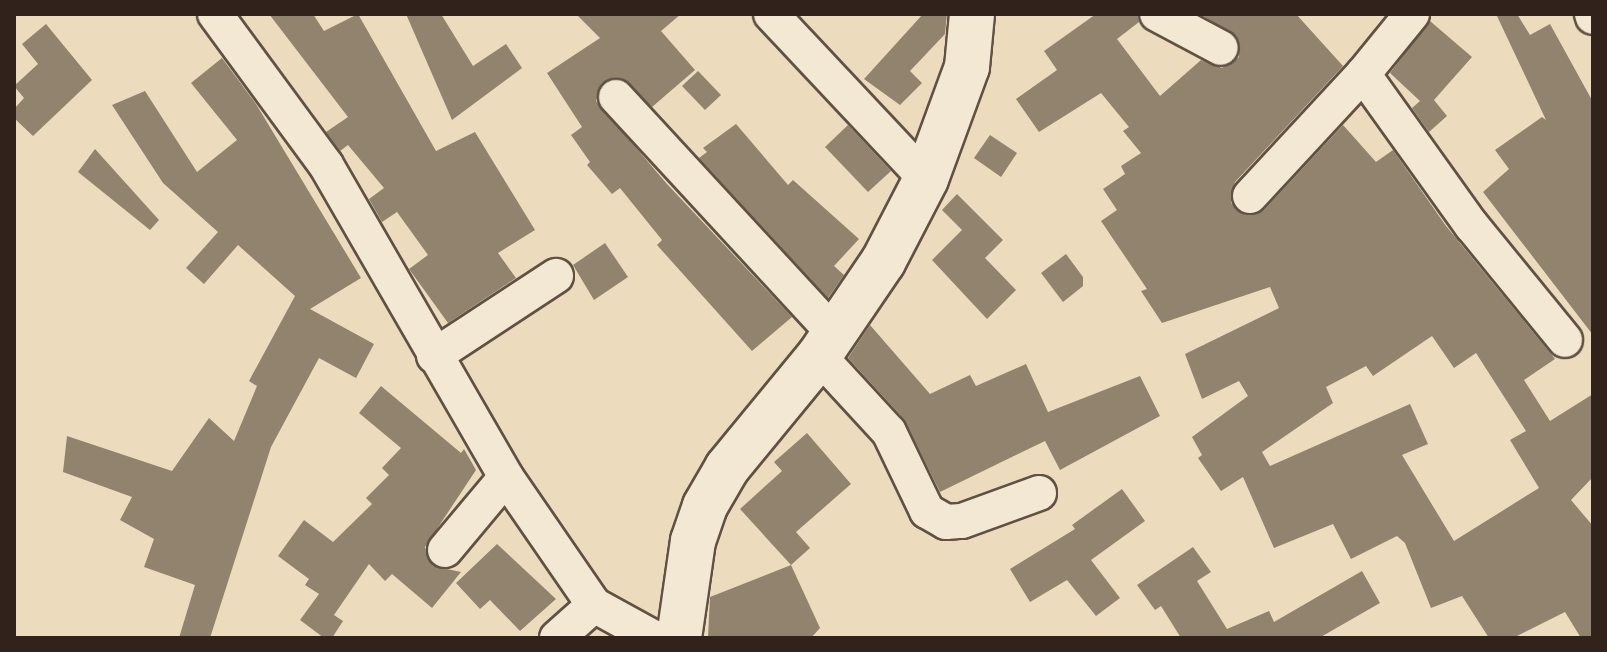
<!DOCTYPE html>
<html>
<head>
<meta charset="utf-8">
<style>
  body { margin:0 }
  #map { position:relative; width:1607px; height:652px; overflow:hidden; background:#ecdcbd; font-family:"IM FELL English",serif }
  div>[style] { position:absolute }
  .building>* { inset:0; background:#92836f }
  .roads { filter:drop-shadow(2px 0 #605144) drop-shadow(-2px 0 #605144) drop-shadow(0 2px #605144) drop-shadow(0 -2px #605144) }
  .street>* { height:34px; margin:-17px; padding:0 17px; transform-origin:17px; border-radius:17px; background:#f3e8d4 }
  .secondary>* { height:44px; margin:-22px; padding:0 22px; transform-origin:22px; border-radius:22px; background:#f3e8d4 }
  span { translate:-50% -50%; white-space:nowrap; text-align:center; line-height:1.15; -webkit-text-stroke:6px #f3e8d4; paint-order:stroke }
  .frame { position:absolute; inset:0; border:16px solid #31231b; pointer-events:none }
</style>
</head>
<body>
<div id="map">
  <div class="building">
    <div style="clip-path:polygon(269px 14px,313px 14px,324px 31px,358px 14px,436px 151px,475px 132px,535px 230px,498px 253px,516px 278px,448px 323px,409px 269px,428px 255px,397px 212px,382px 222px,369px 199px,384px 188px,348px 145px,340px 151px,326px 132px,348px 117px)"></div>
    <div style="clip-path:polygon(406px 14px,441px 14px,473px 66px,506px 44px,522px 68px,452px 120px)"></div>
    <div style="clip-path:polygon(576px 14px,681px 14px,661px 31px,695px 70px,652px 107px,621px 78px,602px 83px,596px 101px,667px 184px,792px 317px,752px 351px,657px 245px,662px 240px,620px 188px,612px 194px,587px 165px,590px 162px,571px 135px,582px 127px,547px 73px,600px 38px)"></div>
    <div style="clip-path:polygon(923px 14px,947px 14px,945px 34px,910px 71px,922px 83px,900px 105px,864px 79px)"></div>
    <div style="clip-path:polygon(evenodd,1096px 14px,1137px 14px,1139px 22px,1117px 39px,1160px 96px,1201px 60px,1222px 68px,1239px 57px,1237px 37px,1200px 14px,1296px 14px,1343px 66px,1235px 182px,1231px 203px,1245px 215px,1264px 210px,1343px 125px,1376px 162px,1393px 150px,1446px 226px,1555px 359px,1524px 380px,1550px 421px,1593px 394px,1593px 477px,1571px 500px,1593px 526px,1593px 638px,1581px 638px,1565px 612px,1513px 638px,1489px 638px,1462px 596px,1431px 608px,1405px 543px,1397px 536px,1351px 559px,1333px 524px,1274px 548px,1243px 477px,1221px 491px,1198px 458px,1202px 455px,1192px 437px,1248px 396px,1239px 381px,1202px 399px,1185px 354px,1279px 308px,1270px 287px,1162px 323px,1141px 291px,1147px 289px,1101px 221px,1117px 210px,1103px 189px,1125px 174px,1121px 166px,1141px 153px,1123px 131px,1129px 127px,1101px 93px,1039px 132px,1016px 99px,1057px 70px,1044px 51px,1096px 14px,1432px 336px,1454px 368px,1476px 353px,1526px 431px,1510px 440px,1539px 488px,1454px 541px,1402px 455px,1428px 444px,1410px 404px,1270px 466px,1262px 452px,1333px 403px,1326px 387px,1366px 366px,1373px 376px,1432px 336px)"></div>
    <div style="clip-path:polygon(1496px 14px,1517px 14px,1530px 35px,1550px 24px,1593px 102px,1593px 335px,1483px 192px,1509px 169px,1495px 150px,1542px 117px,1546px 120px)"></div>
    <div style="clip-path:polygon(1430px 21px,1472px 57px,1434px 100px,1447px 116px,1429px 132px,1412px 108px,1420px 101px,1390px 73px)"></div>
    <div style="clip-path:polygon(46px 24px,92px 80px,33px 136px,14px 118px,14px 109px,24px 98px,14px 86px,38px 64px,22px 44px)"></div>
    <div style="clip-path:polygon(222px 58px,256px 104px,361px 278px,310px 309px,374px 344px,356px 378px,319px 358px,271px 447px,210px 638px,179px 638px,195px 585px,144px 567px,154px 539px,120px 520px,132px 497px,63px 472px,67px 436px,172px 471px,209px 418px,234px 441px,257px 386px,249px 381px,295px 296px,238px 245px,204px 284px,186px 268px,218px 232px,163px 183px,112px 105px,145px 91px,197px 172px,237px 140px,191px 83px)"></div>
    <div style="clip-path:polygon(698px 71px,721px 95px,705px 110px,682px 86px)"></div>
    <div style="clip-path:polygon(736px 124px,788px 185px,793px 180px,859px 239px,834px 266px,844px 275px,828px 298px,699px 158px,707px 152px,703px 148px)"></div>
    <div style="clip-path:polygon(848px 125px,891px 171px,868px 192px,825px 147px)"></div>
    <div style="clip-path:polygon(990px 135px,1017px 153px,1001px 177px,974px 158px)"></div>
    <div style="clip-path:polygon(95px 149px,159px 220px,150px 230px,78px 172px)"></div>
    <div style="clip-path:polygon(957px 194px,1003px 240px,985px 258px,1016px 290px,987px 319px,932px 260px,962px 230px,942px 210px)"></div>
    <div style="clip-path:polygon(605px 243px,628px 277px,594px 300px,573px 265px)"></div>
    <div style="clip-path:polygon(1066px 254px,1083px 277px,1083px 286px,1063px 302px,1041px 273px)"></div>
    <div style="clip-path:polygon(870px 325px,930px 394px,970px 375px,976px 386px,1026px 364px,1048px 412px,1140px 376px,1160px 416px,1060px 470px,1045px 441px,940px 492px,904px 419px,848px 358px)"></div>
    <div style="clip-path:polygon(381px 386px,461px 453px,464px 449px,476px 470px,425px 547px,433px 566px,461px 572px,432px 608px,392px 574px,385px 581px,369px 564px,334px 615px,343px 621px,332px 638px,324px 638px,300px 620px,319px 594px,305px 585px,309px 579px,278px 556px,304px 520px,333px 542px,372px 504px,366px 498px,389px 475px,382px 468px,401px 448px,359px 413px)"></div>
    <div style="clip-path:polygon(807px 433px,851px 484px,796px 532px,810px 548px,791px 565px,740px 509px,782px 471px,774px 462px)"></div>
    <div style="clip-path:polygon(1122px 489px,1145px 521px,1091px 560px,1120px 598px,1096px 616px,1067px 580px,1030px 602px,1010px 569px,1075px 529px,1072px 525px)"></div>
    <div style="clip-path:polygon(497px 544px,556px 599px,520px 631px,490px 600px,480px 609px,456px 583px)"></div>
    <div style="clip-path:polygon(1193px 547px,1211px 572px,1197px 581px,1227px 629px,1269px 611px,1274px 622px,1362px 571px,1380px 603px,1319px 638px,1181px 638px,1161px 606px,1155px 610px,1137px 585px)"></div>
    <div style="clip-path:polygon(791px 565px,820px 628px,811px 638px,708px 638px,710px 597px)"></div>
  </div>
  <div class="roads">
    <div class="street">
      <div style="left:215px;top:14px;width:187px;rotate:53.7deg"></div>
      <div style="left:326px;top:165px;width:360px;rotate:60deg"></div>
      <div style="left:506px;top:477px;width:155px;rotate:55.5deg"></div>
      <div style="left:594px;top:605px;width:68px;rotate:28.8deg"></div>
      <div style="left:771px;top:14px;width:226px;rotate:46.8deg"></div>
      <div style="left:1157px;top:14px;width:72px;rotate:28deg"></div>
      <div style="left:1412px;top:14px;width:77px;rotate:129.2deg"></div>
      <div style="left:1363px;top:74px;width:187px;rotate:54.4deg"></div>
      <div style="left:1472px;top:226px;width:147px;rotate:50.8deg"></div>
      <div style="left:1592px;top:14px;width:3px;rotate:72deg"></div>
      <div style="left:616px;top:97px;width:320px;rotate:47.3deg"></div>
      <div style="left:1250px;top:196px;width:166px;rotate:-47.2deg"></div>
      <div style="left:434px;top:356px;width:146px;rotate:-33.3deg"></div>
      <div style="left:819px;top:356px;width:103px;rotate:47.4deg"></div>
      <div style="left:889px;top:432px;width:88px;rotate:64.3deg"></div>
      <div style="left:927px;top:511px;width:22px;rotate:30deg"></div>
      <div style="left:946px;top:522px;width:16px;rotate:-4deg"></div>
      <div style="left:962px;top:521px;width:82px;rotate:-20deg"></div>
      <div style="left:445px;top:550px;width:95px;rotate:-50.1deg"></div>
      <div style="left:557px;top:638px;width:50px;rotate:-41.7deg"></div>
    </div>
    <div class="secondary">
      <div style="left:679px;top:638px;width:98px;rotate:-81.8deg"></div>
      <div style="left:693px;top:541px;width:37px;rotate:-71deg"></div>
      <div style="left:705px;top:506px;width:44px;rotate:-59.9deg"></div>
      <div style="left:727px;top:468px;width:145px;rotate:-50.6deg"></div>
      <div style="left:819px;top:356px;width:114px;rotate:-55.8deg"></div>
      <div style="left:883px;top:262px;width:93px;rotate:-62.6deg"></div>
      <div style="left:926px;top:179px;width:119px;rotate:-69.9deg"></div>
      <div style="left:967px;top:67px;width:53px;rotate:-84.6deg"></div>
    </div>
  </div>
  <div class="frame"></div>
</div>
</body>
</html>
